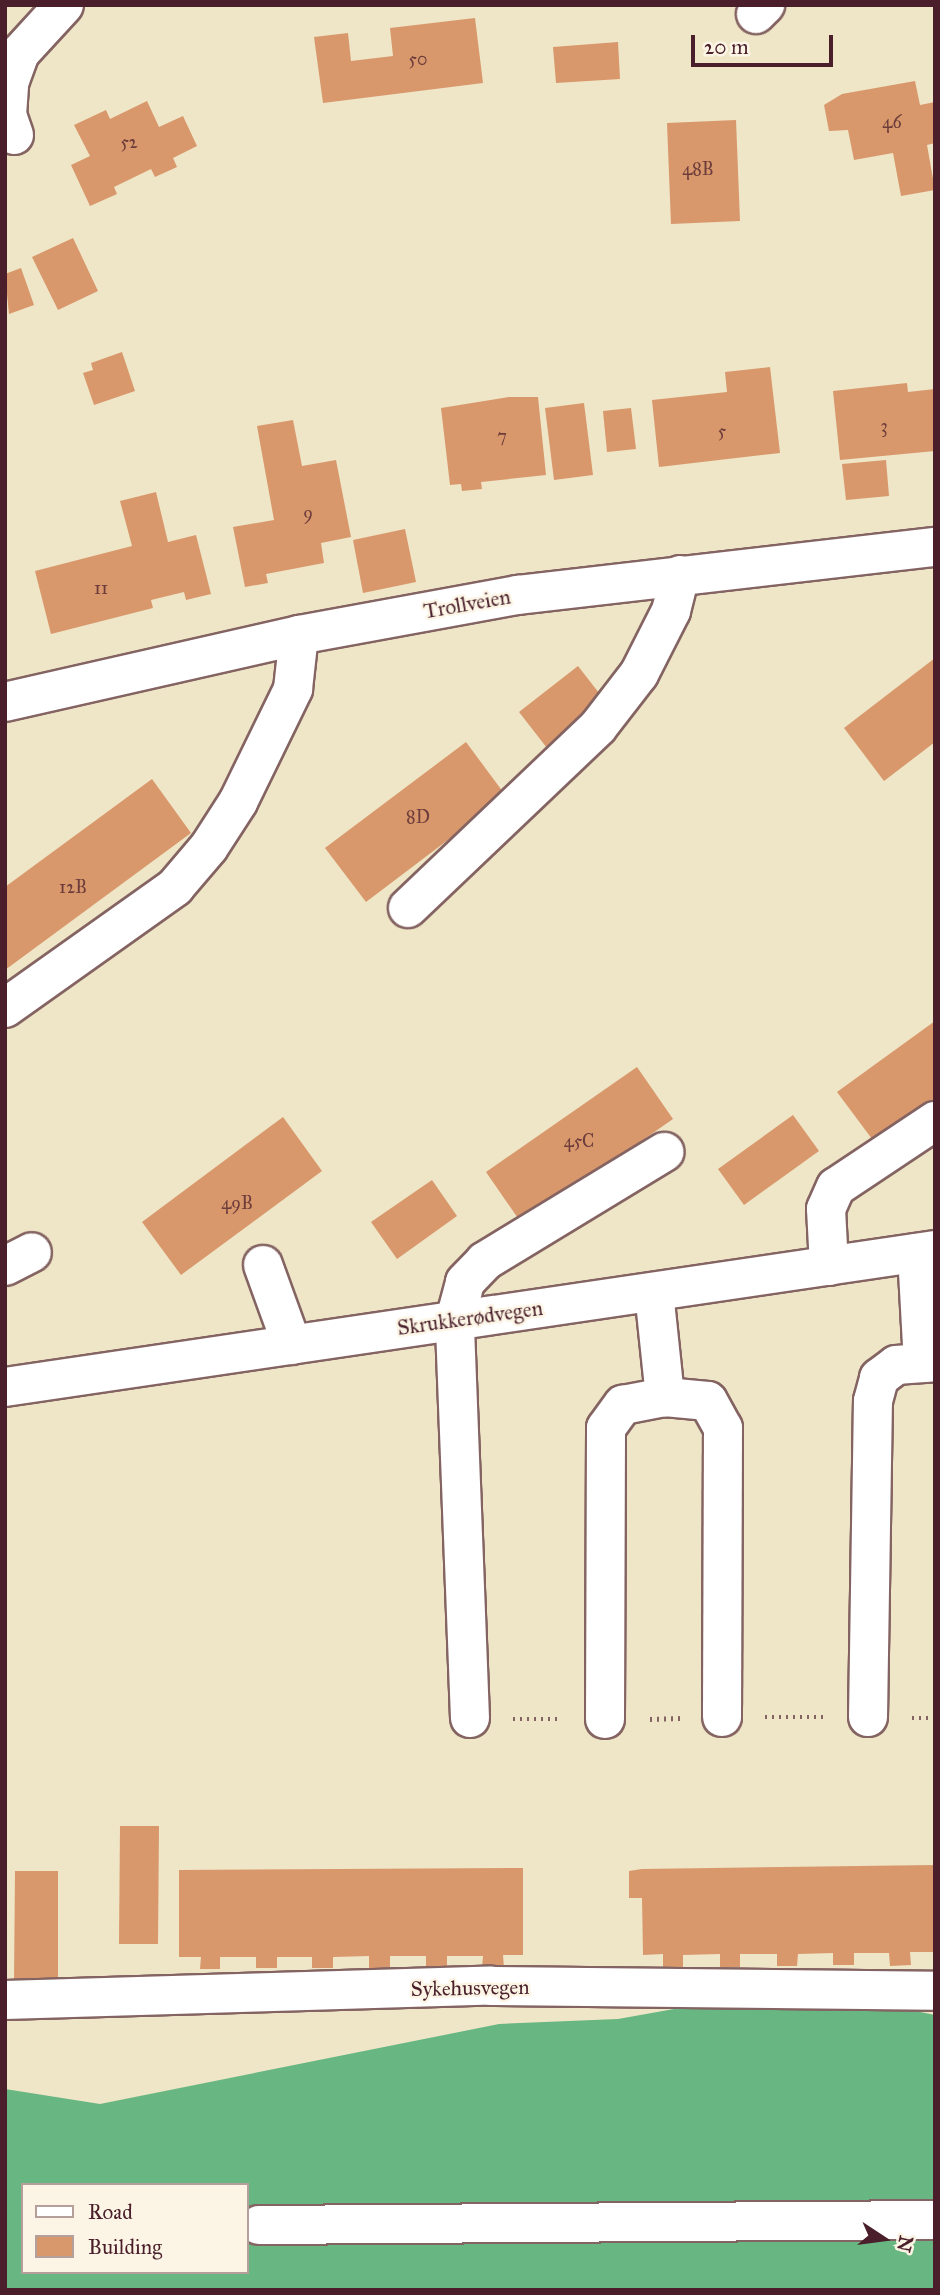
<!DOCTYPE html>
<html>
<head>
<meta charset="utf-8">
<style>
  body { margin:0 }
  #map { position:relative; width:940px; height:2295px; overflow:hidden; background:#efe5c7; font-family:"IM FELL Great Primer",serif }
  div>[style] { position:absolute }
  .forest>* { inset:0; background:#68b681 }
  .building>* { inset:0; background:#d8986c }
  .path>* { height:4.5px; margin-top:-2.25px; transform-origin:0; background:repeating-linear-gradient(90deg,#846462 0 2px,transparent 0 7px) }
  .roads { filter:drop-shadow(2px 0 #846462) drop-shadow(-2px 0 #846462) drop-shadow(0 2px #846462) drop-shadow(0 -2px #846462) }
  .minor>* { height:38px; margin:-19px; padding:0 19px; transform-origin:19px; border-radius:19px; background:#fff }
  span { translate:-50% -50%; white-space:nowrap; text-align:center; line-height:1.15; -webkit-text-stroke:5px #fcf5e5; paint-order:stroke }
  .number-label { font-size:18px; color:#6e3d3b }
  .number-label span { -webkit-text-stroke-width:0 }
  .street-label { font-size:21px; color:#4a1f2b }
  .frame { position:absolute; inset:0; border:7px solid #4a1f2b; pointer-events:none }
  .legend { position:absolute; left:21px; top:2183px; width:228px; height:91px; box-sizing:border-box; background:#fcf5e5; border:2px solid #b59f9b; margin:0; padding:9px 12px; list-style:none; font-size:21px; color:#4a1f2b }
  .legend li { display:flex; align-items:center; gap:14px; height:35px }
  .legend b { width:35px; border:2px solid #b59f9b }
  .north { position:absolute; left:849px; top:2204px; width:70px; height:70px; -webkit-text-stroke:5px #fcf5e5; paint-order:stroke; rotate:103deg; font-size:19px; font-weight:700; line-height:28px; text-align:center; color:#4a1f2b }
  .north::after { content:''; display:block; margin:auto; width:24px; height:32px; background:#4a1f2b; clip-path:polygon(50% 0,100% 100%,50% 72%,0 100%) }
  .scale { position:absolute; left:691px; top:35px; width:142px; height:32px; box-sizing:border-box; border:4px solid #4a1f2b; border-top:0; padding-left:9px; font-size:21px; line-height:24px; white-space:nowrap; color:#4a1f2b; -webkit-text-stroke:5px #fcf5e5; paint-order:stroke }
</style>
</head>
<body>
<div id="map">
  <div class="forest">
    <div style="clip-path:polygon(evenodd,866px 2001px,935px 2015px,935px 2290px,5px 2290px,5px 2089px,100px 2104px,499px 2024px,618px 2019px,674px 2009px,866px 2001px,23px 2185px,247px 2185px,247px 2272px,23px 2272px,23px 2185px)"></div>
  </div>
  <div class="building">
    <div style="clip-path:polygon(475px 18px,483px 83px,323px 103px,314px 37px,348px 33px,351px 61px,393px 56px,390px 28px)"></div>
    <div style="clip-path:polygon(618px 42px,620px 79px,556px 83px,553px 47px)"></div>
    <div style="clip-path:polygon(915px 81px,920px 105px,935px 102px,935px 143px,927px 145px,935px 190px,901px 196px,893px 153px,854px 160px,848px 130px,829px 131px,824px 105px,842px 94px)"></div>
    <div style="clip-path:polygon(147px 101px,159px 127px,183px 116px,197px 146px,173px 158px,177px 167px,155px 177px,151px 169px,114px 187px,117px 194px,90px 206px,71px 165px,90px 156px,74px 125px,106px 110px,110px 119px)"></div>
    <div style="clip-path:polygon(736px 120px,740px 221px,671px 224px,667px 123px)"></div>
    <div style="clip-path:polygon(73px 238px,98px 291px,58px 310px,32px 257px)"></div>
    <div style="clip-path:polygon(21px 268px,34px 305px,9px 314px,5px 274px)"></div>
    <div style="clip-path:polygon(122px 352px,135px 391px,94px 405px,83px 373px,93px 370px,91px 363px)"></div>
    <div style="clip-path:polygon(770px 367px,780px 453px,659px 467px,652px 400px,727px 392px,725px 372px)"></div>
    <div style="clip-path:polygon(907px 383px,908px 392px,935px 389px,935px 451px,840px 460px,833px 391px)"></div>
    <div style="clip-path:polygon(509px 397px,538px 397px,546px 475px,481px 482px,482px 489px,462px 491px,461px 484px,450px 485px,441px 408px)"></div>
    <div style="clip-path:polygon(584px 403px,593px 475px,554px 480px,545px 408px)"></div>
    <div style="clip-path:polygon(631px 408px,636px 449px,607px 452px,603px 411px)"></div>
    <div style="clip-path:polygon(293px 420px,302px 466px,336px 460px,351px 537px,321px 543px,324px 563px,266px 574px,268px 583px,245px 587px,233px 527px,274px 520px,257px 426px)"></div>
    <div style="clip-path:polygon(886px 460px,889px 496px,846px 500px,842px 464px)"></div>
    <div style="clip-path:polygon(156px 492px,168px 542px,196px 535px,211px 594px,186px 600px,184px 592px,151px 600px,153px 608px,51px 634px,35px 571px,132px 546px,120px 501px)"></div>
    <div style="clip-path:polygon(405px 529px,416px 582px,363px 593px,353px 540px)"></div>
    <div style="clip-path:polygon(935px 658px,935px 742px,884px 781px,844px 728px)"></div>
    <div style="clip-path:polygon(578px 666px,606px 702px,547px 748px,519px 712px)"></div>
    <div style="clip-path:polygon(466px 742px,506px 796px,366px 902px,325px 848px)"></div>
    <div style="clip-path:polygon(152px 779px,191px 833px,5px 970px,5px 887px)"></div>
    <div style="clip-path:polygon(935px 1021px,935px 1099px,875px 1143px,837px 1092px)"></div>
    <div style="clip-path:polygon(637px 1067px,673px 1119px,522px 1224px,486px 1172px)"></div>
    <div style="clip-path:polygon(793px 1115px,819px 1151px,744px 1205px,718px 1169px)"></div>
    <div style="clip-path:polygon(283px 1117px,322px 1171px,181px 1275px,142px 1222px)"></div>
    <div style="clip-path:polygon(432px 1180px,457px 1216px,397px 1259px,371px 1222px)"></div>
    <div style="clip-path:polygon(120px 1826px,159px 1826px,158px 1944px,119px 1944px)"></div>
    <div style="clip-path:polygon(935px 1865px,935px 1952px,910px 1952px,911px 1965px,890px 1966px,889px 1953px,854px 1953px,854px 1965px,833px 1965px,833px 1953px,798px 1954px,797px 1966px,777px 1966px,777px 1954px,740px 1954px,740px 1967px,720px 1967px,720px 1954px,683px 1955px,683px 1967px,663px 1967px,663px 1954px,643px 1955px,642px 1898px,629px 1898px,629px 1871px,642px 1869px)"></div>
    <div style="clip-path:polygon(523px 1868px,523px 1955px,503px 1955px,504px 1968px,482px 1968px,483px 1956px,447px 1956px,447px 1968px,426px 1968px,426px 1956px,390px 1956px,390px 1968px,369px 1969px,369px 1956px,333px 1957px,333px 1968px,312px 1968px,312px 1957px,277px 1957px,277px 1968px,256px 1968px,256px 1957px,220px 1957px,220px 1969px,200px 1969px,201px 1957px,179px 1957px,179px 1870px)"></div>
    <div style="clip-path:polygon(15px 1871px,58px 1871px,58px 1983px,14px 1982px)"></div>
  </div>
  <div class="path">
    <div style="left:765px;top:1717px;width:62px"></div>
    <div style="left:912px;top:1718px;width:23px"></div>
    <div style="left:513px;top:1719px;width:48px"></div>
    <div style="left:650px;top:1719px;width:30px;rotate:-2deg"></div>
  </div>
  <div class="roads">
    <div class="minor">
      <div style="left:756px;top:14px;width:13px;rotate:-45deg"></div>
      <div style="left:14px;top:135px;width:21px;rotate:-109deg"></div>
      <div style="left:7px;top:115px;width:32px;rotate:-86deg"></div>
      <div style="left:9px;top:83px;width:32px;rotate:-70deg"></div>
      <div style="left:20px;top:53px;width:65px;rotate:-47.5deg"></div>
      <div style="left:5px;top:702px;width:302px;rotate:-12.8deg"></div>
      <div style="left:299px;top:635px;width:223px;rotate:-10.4deg"></div>
      <div style="left:518px;top:595px;width:420px;rotate:-6.6deg"></div>
      <div style="left:408px;top:908px;width:262px;rotate:-43.6deg"></div>
      <div style="left:598px;top:727px;width:67px;rotate:-52.3deg"></div>
      <div style="left:639px;top:674px;width:71px;rotate:-63.1deg"></div>
      <div style="left:671px;top:611px;width:37px;rotate:-76deg"></div>
      <div style="left:5px;top:1008px;width:209px;rotate:-35.4deg"></div>
      <div style="left:175px;top:887px;width:52px;rotate:-49.6deg"></div>
      <div style="left:209px;top:847px;width:54px;rotate:-57.2deg"></div>
      <div style="left:238px;top:802px;width:126px;rotate:-64deg"></div>
      <div style="left:293px;top:689px;width:54px;rotate:-83.7deg"></div>
      <div style="left:917px;top:1253px;width:110px;rotate:86.9deg"></div>
      <div style="left:263px;top:1265px;width:85px;rotate:70.1deg"></div>
      <div style="left:5px;top:1266px;width:30px;rotate:-27deg"></div>
      <div style="left:829px;top:1266px;width:57px;rotate:-93deg"></div>
      <div style="left:826px;top:1209px;width:24px;rotate:-66deg"></div>
      <div style="left:836px;top:1187px;width:119px;rotate:-33.7deg"></div>
      <div style="left:654px;top:1292px;width:106px;rotate:84deg"></div>
      <div style="left:5px;top:1387px;width:940px;rotate:-8.38deg"></div>
      <div style="left:868px;top:1717px;width:316px;rotate:-89.1deg"></div>
      <div style="left:873px;top:1401px;width:24px;rotate:-75deg"></div>
      <div style="left:879px;top:1378px;width:21px;rotate:-37deg"></div>
      <div style="left:896px;top:1365px;width:39px;rotate:-4deg"></div>
      <div style="left:470px;top:1718px;width:398px;rotate:-92.2deg"></div>
      <div style="left:455px;top:1320px;width:39px;rotate:-75deg"></div>
      <div style="left:465px;top:1282px;width:29px;rotate:-46deg"></div>
      <div style="left:485px;top:1261px;width:210px;rotate:-31.3deg"></div>
      <div style="left:605px;top:1719px;width:291px;rotate:-89.8deg"></div>
      <div style="left:606px;top:1428px;width:29px;rotate:-54deg"></div>
      <div style="left:623px;top:1405px;width:43px;rotate:-10.8deg"></div>
      <div style="left:665px;top:1397px;width:43px;rotate:5.3deg"></div>
      <div style="left:708px;top:1401px;width:31px;rotate:61deg"></div>
      <div style="left:723px;top:1428px;width:289px;rotate:90.2deg"></div>
      <div style="left:5px;top:2000px;width:486px;rotate:-1.7deg"></div>
      <div style="left:491px;top:1986px;width:444px;rotate:0.6deg"></div>
      <div style="left:259px;top:2225px;width:676px;rotate:-0.42deg"></div>
    </div>
  </div>
  <div class="number-label">
    <span style="left:418px;top:59px">50</span>
    <span style="left:892px;top:122px">46</span>
    <span style="left:129px;top:142px">52</span>
    <span style="left:698px;top:169px">48B</span>
    <span style="left:884px;top:426px">3</span>
    <span style="left:722px;top:431px">5</span>
    <span style="left:502px;top:436px">7</span>
    <span style="left:308px;top:513px">9</span>
    <span style="left:101px;top:588px">11</span>
    <span style="left:418px;top:817px">8D</span>
    <span style="left:73px;top:887px">12B</span>
    <span style="left:579px;top:1141px">45C</span>
    <span style="left:237px;top:1203px">49B</span>
  </div>
  <div class="street-label">
    <span style="left:467px;top:604px;rotate:-10deg">Trollveien</span>
    <span style="left:470px;top:1318px;rotate:-8deg">Skrukkerødvegen</span>
    <span style="left:470px;top:1988px;rotate:-1deg">Sykehusvegen</span>
  </div>
  <div class="frame"></div>
  <ul class="legend">
  <li><b style="height:9px;background:#fff"></b>Road</li>
  <li><b style="height:19px;background:#d8986c"></b>Building</li>
  </ul>
  <div class="north">N</div>
  <div class="scale">20 m</div>
</div>
</body>
</html>
